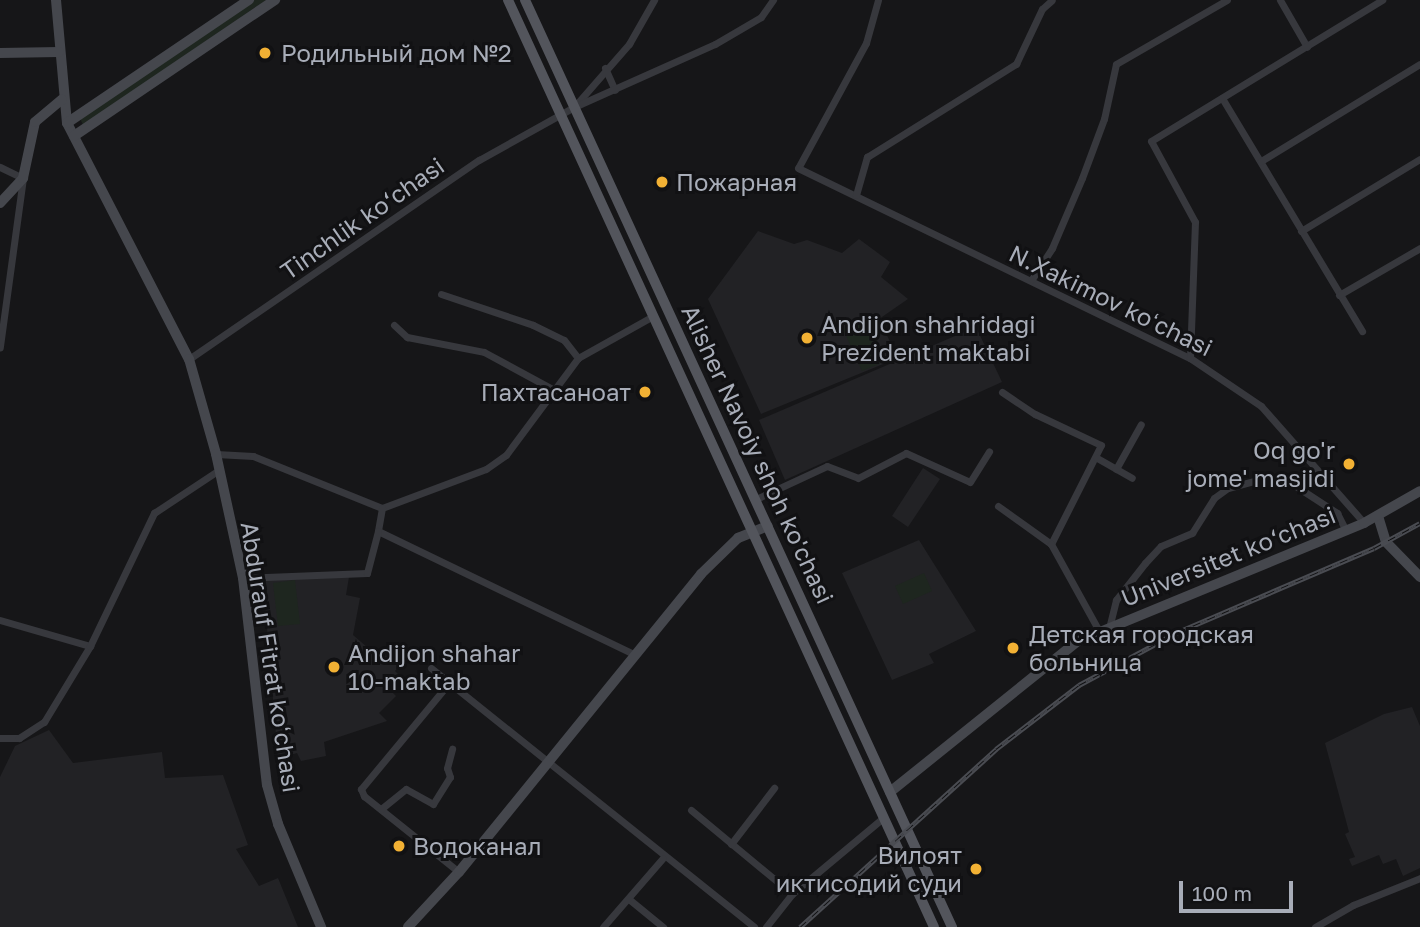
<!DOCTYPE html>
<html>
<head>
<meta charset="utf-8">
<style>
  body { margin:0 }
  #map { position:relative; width:1420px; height:927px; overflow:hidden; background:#161618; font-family:"Golos Text",sans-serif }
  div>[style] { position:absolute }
  .built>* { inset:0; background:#222225 }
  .green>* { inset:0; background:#1e261f }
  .street>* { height:7px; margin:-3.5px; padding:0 3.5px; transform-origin:3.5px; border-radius:3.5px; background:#37383d }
  .secondary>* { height:10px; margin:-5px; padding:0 5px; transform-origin:5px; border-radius:5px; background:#45474d }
  .primary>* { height:10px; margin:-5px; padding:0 5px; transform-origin:5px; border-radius:5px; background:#53555c }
  .rail>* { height:5px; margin-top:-2.5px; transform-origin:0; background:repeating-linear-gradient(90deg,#111113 0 8px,#4a4c52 0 16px); box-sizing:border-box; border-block:2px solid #4a4c52 }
  .dots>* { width:19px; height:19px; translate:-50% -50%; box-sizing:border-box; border:4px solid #111113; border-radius:50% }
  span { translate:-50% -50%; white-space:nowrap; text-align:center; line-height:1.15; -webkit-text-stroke:6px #111113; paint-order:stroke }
  .poi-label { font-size:24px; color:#a8adb8 }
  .left { translate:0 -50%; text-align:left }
  .right { translate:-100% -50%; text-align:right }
  .street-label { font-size:24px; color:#a8adb8 }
  .scale { position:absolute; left:1179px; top:881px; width:114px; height:32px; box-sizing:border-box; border:4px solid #a8adb8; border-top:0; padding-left:9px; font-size:21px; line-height:24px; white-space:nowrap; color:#a8adb8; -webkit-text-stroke:5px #111113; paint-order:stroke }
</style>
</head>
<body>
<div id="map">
  <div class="built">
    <div style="clip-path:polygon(758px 231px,794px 244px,807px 240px,842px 253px,859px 239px,890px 262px,881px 277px,908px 299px,879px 319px,898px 358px,761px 414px,708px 299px)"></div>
    <div style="clip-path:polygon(976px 327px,1002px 382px,785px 480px,759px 420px)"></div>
    <div style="clip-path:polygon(923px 468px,940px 479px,908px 527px,892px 516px)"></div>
    <div style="clip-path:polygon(919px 540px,976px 631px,929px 654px,934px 663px,892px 680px,842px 573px)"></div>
    <div style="clip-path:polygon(349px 577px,346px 595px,360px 598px,353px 635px,382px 660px,389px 653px,402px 663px,395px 671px,402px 678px,391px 691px,396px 696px,379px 713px,387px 721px,324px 742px,326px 756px,301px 761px,297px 753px,278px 759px,263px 580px)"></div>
    <div style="clip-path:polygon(1412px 707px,1420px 726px,1420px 868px,1403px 876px,1396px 859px,1383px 864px,1379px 855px,1352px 866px,1349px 859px,1355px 857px,1345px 834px,1349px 832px,1325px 743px,1384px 714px)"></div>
    <div style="clip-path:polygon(49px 730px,73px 763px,162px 752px,165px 778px,223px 775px,248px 845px,236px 849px,259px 886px,278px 878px,298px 927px,0 927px,0 777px,15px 746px)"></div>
  </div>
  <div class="green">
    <div style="clip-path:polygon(254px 0,266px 0,83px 125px,80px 118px)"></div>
    <div style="clip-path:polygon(867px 319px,886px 361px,862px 371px,843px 329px)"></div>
    <div style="clip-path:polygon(924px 573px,932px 591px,903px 604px,895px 586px)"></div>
    <div style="clip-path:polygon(295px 580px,300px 624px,278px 626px,273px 583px)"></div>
  </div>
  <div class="street">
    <div style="left:878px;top:0;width:45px;rotate:105.6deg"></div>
    <div style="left:866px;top:43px;width:142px;rotate:118.5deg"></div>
    <div style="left:798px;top:168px;width:436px;rotate:25.9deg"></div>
    <div style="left:1190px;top:358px;width:86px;rotate:34.1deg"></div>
    <div style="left:1261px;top:406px;width:156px;rotate:48.6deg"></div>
    <div style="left:1280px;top:0;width:54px;rotate:60.1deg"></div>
    <div style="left:605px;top:68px;width:24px;rotate:66deg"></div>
    <div style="left:1222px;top:98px;width:272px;rotate:59deg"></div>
    <div style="left:574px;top:107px;width:84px;rotate:-48.9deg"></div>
    <div style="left:629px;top:44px;width:51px;rotate:-60.4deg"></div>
    <div style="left:1261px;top:161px;width:186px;rotate:-31.4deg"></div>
    <div style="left:0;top:167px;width:25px;rotate:26deg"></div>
    <div style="left:23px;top:178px;width:171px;rotate:97.8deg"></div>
    <div style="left:856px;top:195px;width:40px;rotate:-74deg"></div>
    <div style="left:867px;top:157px;width:176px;rotate:-32deg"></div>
    <div style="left:1016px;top:64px;width:61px;rotate:-64.7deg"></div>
    <div style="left:1042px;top:9px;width:13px;rotate:-42deg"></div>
    <div style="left:1301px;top:231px;width:139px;rotate:-31.2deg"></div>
    <div style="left:1032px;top:279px;width:37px;rotate:-57deg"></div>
    <div style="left:1052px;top:248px;width:76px;rotate:-66.8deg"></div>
    <div style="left:1082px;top:178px;width:63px;rotate:-69.6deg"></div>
    <div style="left:1104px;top:119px;width:56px;rotate:-77.7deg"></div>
    <div style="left:1116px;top:64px;width:128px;rotate:-30deg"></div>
    <div style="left:441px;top:294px;width:97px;rotate:18.6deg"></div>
    <div style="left:533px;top:325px;width:34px;rotate:26deg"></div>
    <div style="left:564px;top:340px;width:23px;rotate:52deg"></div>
    <div style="left:1339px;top:295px;width:94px;rotate:-30.1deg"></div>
    <div style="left:394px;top:325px;width:18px;rotate:43deg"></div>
    <div style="left:407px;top:337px;width:78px;rotate:11deg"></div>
    <div style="left:484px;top:352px;width:80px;rotate:28.5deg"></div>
    <div style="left:1190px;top:358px;width:136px;rotate:-87.9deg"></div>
    <div style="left:1195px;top:222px;width:92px;rotate:-118.5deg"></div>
    <div style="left:1151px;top:141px;width:271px;rotate:-31.4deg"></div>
    <div style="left:189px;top:359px;width:352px;rotate:-34.5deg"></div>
    <div style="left:479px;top:160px;width:109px;rotate:-29.2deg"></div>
    <div style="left:574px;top:107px;width:154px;rotate:-24.1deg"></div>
    <div style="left:715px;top:44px;width:53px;rotate:-30.4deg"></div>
    <div style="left:761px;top:17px;width:21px;rotate:-55deg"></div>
    <div style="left:1002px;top:392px;width:40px;rotate:34deg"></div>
    <div style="left:1035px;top:414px;width:73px;rotate:25.2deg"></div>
    <div style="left:1101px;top:445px;width:111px;rotate:116.8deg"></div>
    <div style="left:216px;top:454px;width:37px;rotate:3deg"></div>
    <div style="left:253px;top:456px;width:139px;rotate:22deg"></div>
    <div style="left:382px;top:508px;width:111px;rotate:-20.6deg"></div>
    <div style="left:486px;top:469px;width:24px;rotate:-35deg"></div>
    <div style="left:506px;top:455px;width:121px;rotate:-53.4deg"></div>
    <div style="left:578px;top:358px;width:86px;rotate:-29.2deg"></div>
    <div style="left:1097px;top:458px;width:40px;rotate:29.7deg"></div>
    <div style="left:1116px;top:469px;width:51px;rotate:-60.9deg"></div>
    <div style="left:756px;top:499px;width:78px;rotate:-24.9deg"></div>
    <div style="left:827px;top:466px;width:33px;rotate:21deg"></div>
    <div style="left:858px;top:478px;width:54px;rotate:-27.5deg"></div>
    <div style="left:906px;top:453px;width:70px;rotate:24.4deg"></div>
    <div style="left:970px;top:482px;width:36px;rotate:-58deg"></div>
    <div style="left:998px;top:506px;width:65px;rotate:35.6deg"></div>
    <div style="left:1051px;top:544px;width:99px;rotate:61.1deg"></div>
    <div style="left:382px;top:508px;width:23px;rotate:100deg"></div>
    <div style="left:378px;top:531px;width:284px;rotate:25.7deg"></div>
    <div style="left:243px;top:578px;width:124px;rotate:-2.3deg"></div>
    <div style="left:367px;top:573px;width:43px;rotate:-75.3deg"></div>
    <div style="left:0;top:620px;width:94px;rotate:16.1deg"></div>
    <div style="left:1109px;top:628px;width:29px;rotate:-76deg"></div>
    <div style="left:1116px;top:600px;width:47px;rotate:-51.9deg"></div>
    <div style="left:1145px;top:563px;width:23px;rotate:-47deg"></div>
    <div style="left:1161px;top:546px;width:34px;rotate:-23deg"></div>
    <div style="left:1192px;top:533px;width:41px;rotate:-57.8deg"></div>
    <div style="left:1214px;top:498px;width:17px;rotate:-36deg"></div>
    <div style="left:1228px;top:488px;width:34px;rotate:-15deg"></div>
    <div style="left:1261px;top:479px;width:27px;rotate:4deg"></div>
    <div style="left:1288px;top:481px;width:59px;rotate:33.1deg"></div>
    <div style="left:1337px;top:513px;width:20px;rotate:63deg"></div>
    <div style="left:431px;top:668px;width:414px;rotate:38.7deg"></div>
    <div style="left:449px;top:683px;width:138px;rotate:129.7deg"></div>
    <div style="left:361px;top:789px;width:8px;rotate:67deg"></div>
    <div style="left:364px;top:796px;width:122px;rotate:38.7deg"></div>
    <div style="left:0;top:738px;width:19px"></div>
    <div style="left:19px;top:738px;width:30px;rotate:-33deg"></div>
    <div style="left:44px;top:722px;width:89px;rotate:-58.8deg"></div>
    <div style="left:90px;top:646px;width:148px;rotate:-64.3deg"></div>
    <div style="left:154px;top:513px;width:78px;rotate:-33.5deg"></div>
    <div style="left:381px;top:809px;width:32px;rotate:-39deg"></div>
    <div style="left:406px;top:789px;width:31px;rotate:29deg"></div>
    <div style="left:433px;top:804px;width:32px;rotate:-58deg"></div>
    <div style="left:450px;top:777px;width:9px;rotate:-108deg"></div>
    <div style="left:447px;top:768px;width:20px;rotate:-75deg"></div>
    <div style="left:691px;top:810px;width:131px;rotate:39.7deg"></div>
    <div style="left:731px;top:844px;width:71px;rotate:-52.5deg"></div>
    <div style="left:630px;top:900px;width:43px;rotate:39.3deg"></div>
    <div style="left:603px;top:927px;width:91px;rotate:-49deg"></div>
    <div style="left:766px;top:927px;width:42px;rotate:-51.8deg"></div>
    <div style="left:792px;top:894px;width:120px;rotate:-39.9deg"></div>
    <div style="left:1315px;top:927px;width:44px;rotate:-30.1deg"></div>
    <div style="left:1353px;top:905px;width:72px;rotate:-21.9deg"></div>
  </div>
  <div class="secondary">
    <div style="left:56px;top:0;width:123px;rotate:84.9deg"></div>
    <div style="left:67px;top:123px;width:266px;rotate:62.7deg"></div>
    <div style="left:189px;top:359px;width:99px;rotate:74.1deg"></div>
    <div style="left:216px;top:454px;width:127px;rotate:77.7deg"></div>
    <div style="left:243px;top:578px;width:208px;rotate:83.4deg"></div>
    <div style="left:267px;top:785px;width:41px;rotate:74.2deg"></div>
    <div style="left:278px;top:824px;width:112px;rotate:67.3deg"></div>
    <div style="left:0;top:53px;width:59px;rotate:-1deg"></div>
    <div style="left:67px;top:123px;width:220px;rotate:-34.1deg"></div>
    <div style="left:74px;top:136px;width:243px;rotate:-34.1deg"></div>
    <div style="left:0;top:203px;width:34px;rotate:-47deg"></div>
    <div style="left:23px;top:178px;width:57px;rotate:-77.9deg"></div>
    <div style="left:35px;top:122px;width:35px;rotate:-40deg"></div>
    <div style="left:1378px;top:516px;width:27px;rotate:73deg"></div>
    <div style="left:1386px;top:542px;width:49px;rotate:45.8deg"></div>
    <div style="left:890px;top:792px;width:241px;rotate:-38.8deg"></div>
    <div style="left:1078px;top:641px;width:309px;rotate:-22.4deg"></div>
    <div style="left:1364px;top:523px;width:64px;rotate:-29.7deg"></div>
    <div style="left:408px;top:927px;width:75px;rotate:-47.2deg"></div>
    <div style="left:459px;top:872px;width:384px;rotate:-50.9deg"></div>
    <div style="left:701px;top:574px;width:52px;rotate:-44.2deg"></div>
    <div style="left:738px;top:538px;width:32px;rotate:-22deg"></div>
  </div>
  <div class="primary">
    <div style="left:508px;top:0;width:1020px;rotate:65.32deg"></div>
    <div style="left:525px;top:0;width:1021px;rotate:65.27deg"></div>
  </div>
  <div class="rail">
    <div style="left:800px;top:927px;width:265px;rotate:-42.2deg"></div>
    <div style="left:996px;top:749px;width:105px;rotate:-37.6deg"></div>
    <div style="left:1079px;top:685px;width:112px;rotate:-28.2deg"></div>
    <div style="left:1178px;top:632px;width:213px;rotate:-23.2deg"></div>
    <div style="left:1374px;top:548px;width:52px;rotate:-28.5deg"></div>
  </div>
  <div class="dots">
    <div style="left:265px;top:53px;background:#f2b134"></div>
    <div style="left:662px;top:182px;background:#f2b134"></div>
    <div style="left:807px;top:338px;background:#f2b134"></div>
    <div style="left:645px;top:392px;background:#f2b134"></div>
    <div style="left:1349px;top:464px;background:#f2b134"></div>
    <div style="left:1013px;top:648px;background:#f2b134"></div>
    <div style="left:334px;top:667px;background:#f2b134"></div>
    <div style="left:399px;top:846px;background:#f2b134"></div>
    <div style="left:976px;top:869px;background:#f2b134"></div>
  </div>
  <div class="poi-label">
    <span class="left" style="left:281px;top:53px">Родильный дом №2</span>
    <span class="left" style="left:676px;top:182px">Пожарная</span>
    <span class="left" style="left:821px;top:338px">Andijon shahridagi<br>Prezident maktabi</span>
    <span class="right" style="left:631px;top:392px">Пахтасаноат</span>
    <span class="right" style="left:1335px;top:464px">Oq go'r<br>jome' masjidi</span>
    <span class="left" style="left:1029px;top:648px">Детская городская<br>больница</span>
    <span class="left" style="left:348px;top:667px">Andijon shahar<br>10-maktab</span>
    <span class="left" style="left:413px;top:846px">Водоканал</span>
    <span class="right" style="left:962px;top:869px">Вилоят<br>иктисодий суди</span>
  </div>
  <div class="street-label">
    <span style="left:362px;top:218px;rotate:-35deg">Tinchlik kо‘chasi</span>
    <span style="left:1111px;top:300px;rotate:26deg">N.Xakimov koʻchasi</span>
    <span style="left:758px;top:454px;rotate:65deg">Alisher Navoiy shoh ko'chasi</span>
    <span style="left:1228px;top:556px;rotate:-22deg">Universitet kо‘chasi</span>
    <span style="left:271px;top:657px;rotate:81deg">Abdurauf Fitrat koʻchasi</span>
  </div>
  <div class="scale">100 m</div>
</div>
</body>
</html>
